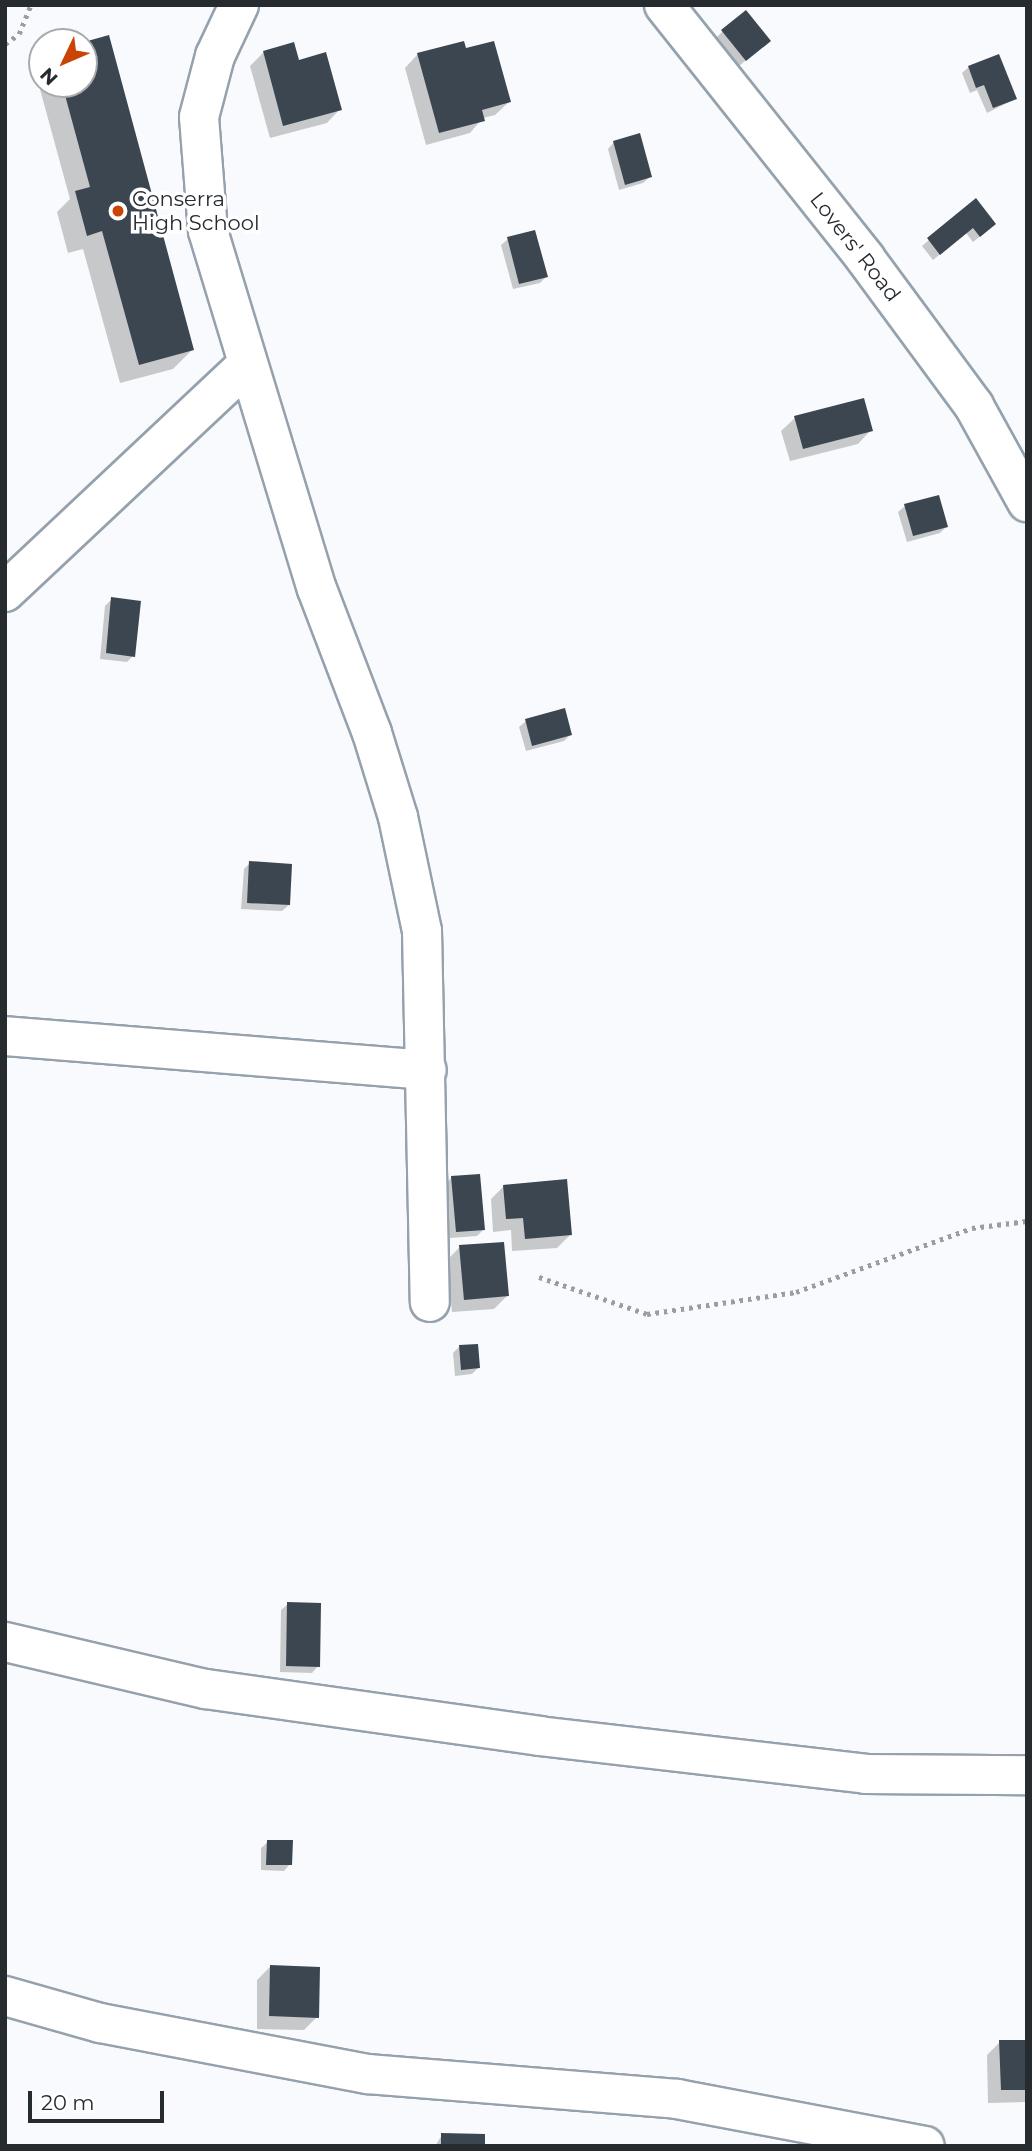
<!DOCTYPE html>
<html>
<head>
<meta charset="utf-8">
<style>
  body { margin:0 }
  #map { position:relative; width:1032px; height:2151px; overflow:hidden; background:#f8fafd; font-family:Montserrat,sans-serif }
  div>[style] { position:absolute }
  .shadow>* { inset:0; background:#0003 }
  .building>* { inset:0; background:#3b4650 }
  .path>* { height:4.5px; margin-top:-2.25px; transform-origin:0; background:repeating-linear-gradient(90deg,#9a9da1 0 3.5px,transparent 0 8.5px) }
  .roads { filter:drop-shadow(2px 0 #95a1ad) drop-shadow(-2px 0 #95a1ad) drop-shadow(0 2px #95a1ad) drop-shadow(0 -2px #95a1ad) }
  .street>* { height:38px; margin:-19px; padding:0 19px; transform-origin:19px; border-radius:19px; background:#fff }
  .dots>* { width:19px; height:19px; translate:-50% -50%; box-sizing:border-box; border:4px solid #fff; border-radius:50% }
  span { translate:-50% -50%; white-space:nowrap; text-align:center; line-height:1.15; -webkit-text-stroke:7px #fff; paint-order:stroke }
  .poi-label { font-size:21px; color:#262b30 }
  .left { translate:0 -50%; text-align:left }
  .street-label { font-size:21px; color:#262b30 }
  .frame { position:absolute; inset:0; border:7px solid #262b30; pointer-events:none }
  .north { position:absolute; left:28px; top:28px; width:70px; height:70px; box-sizing:border-box; background:#fff; border:2px solid #a8aaac; border-radius:50%; rotate:226deg; font-size:19px; font-weight:700; line-height:28px; text-align:center; color:#262b30 }
  .north::after { content:''; display:block; margin:auto; width:24px; height:32px; background:#ca4406; clip-path:polygon(50% 0,100% 100%,50% 72%,0 100%) }
  .scale { position:absolute; left:28px; top:2091px; width:136px; height:32px; box-sizing:border-box; border:4px solid #262b30; border-top:0; padding-left:9px; font-size:21px; line-height:24px; white-space:nowrap; color:#262b30; -webkit-text-stroke:5px #fff; paint-order:stroke }
</style>
</head>
<body>
<div id="map">
  <div class="shadow">
    <div style="clip-path:polygon(723px 31px,762px 47px,739px 66px,716px 38px)"></div>
    <div style="clip-path:polygon(84px 44px,192px 350px,173px 369px,120px 383px,83px 249px,68px 253px,57px 212px,70px 199px,35px 71px,42px 64px,42px 84px,84px 84px)"></div>
    <div style="clip-path:polygon(464px 50px,509px 102px,495px 115px,483px 118px,470px 133px,426px 145px,405px 68px,418px 54px)"></div>
    <div style="clip-path:polygon(264px 52px,298px 62px,340px 109px,327px 123px,270px 138px,250px 66px)"></div>
    <div style="clip-path:polygon(969px 67px,1015px 99px,987px 113px,977px 90px,970px 93px,962px 73px)"></div>
    <div style="clip-path:polygon(614px 142px,650px 177px,643px 183px,619px 190px,608px 149px)"></div>
    <div style="clip-path:polygon(975px 201px,988px 230px,973px 242px,966px 233px,933px 260px,922px 246px)"></div>
    <div style="clip-path:polygon(508px 239px,546px 277px,540px 283px,513px 289px,501px 245px)"></div>
    <div style="clip-path:polygon(795px 418px,871px 430px,858px 444px,790px 461px,781px 431px)"></div>
    <div style="clip-path:polygon(905px 506px,946px 527px,940px 533px,907px 542px,898px 512px)"></div>
    <div style="clip-path:polygon(112px 599px,133px 656px,127px 662px,100px 659px,105px 606px)"></div>
    <div style="clip-path:polygon(526px 721px,570px 735px,564px 741px,526px 751px,519px 727px)"></div>
    <div style="clip-path:polygon(250px 863px,289px 905px,282px 911px,241px 909px,244px 869px)"></div>
    <div style="clip-path:polygon(452px 1177px,483px 1230px,477px 1236px,450px 1238px,446px 1184px)"></div>
    <div style="clip-path:polygon(504px 1186px,570px 1235px,557px 1248px,512px 1251px,511px 1230px,493px 1232px,491px 1199px)"></div>
    <div style="clip-path:polygon(460px 1247px,508px 1295px,494px 1309px,452px 1312px,447px 1260px)"></div>
    <div style="clip-path:polygon(459px 1347px,478px 1368px,472px 1374px,455px 1376px,453px 1353px)"></div>
    <div style="clip-path:polygon(288px 1604px,318px 1666px,312px 1673px,280px 1672px,281px 1610px)"></div>
    <div style="clip-path:polygon(268px 1842px,290px 1864px,284px 1871px,261px 1870px,261px 1848px)"></div>
    <div style="clip-path:polygon(270px 1967px,317px 2017px,304px 2030px,257px 2029px,257px 1980px)"></div>
    <div style="clip-path:polygon(1027px 2041px,1027px 2102px,988px 2103px,987px 2055px,1000px 2042px)"></div>
    <div style="clip-path:polygon(442px 2135px,484px 2146px,435px 2146px)"></div>
  </div>
  <div class="building">
    <div style="clip-path:polygon(746px 10px,771px 41px,746px 61px,721px 30px)"></div>
    <div style="clip-path:polygon(109px 35px,194px 350px,139px 365px,102px 231px,87px 236px,75px 191px,90px 187px,62px 84px,84px 84px,84px 42px)"></div>
    <div style="clip-path:polygon(464px 41px,466px 48px,494px 41px,511px 102px,482px 110px,485px 121px,439px 133px,417px 53px)"></div>
    <div style="clip-path:polygon(294px 42px,299px 60px,326px 52px,342px 110px,283px 126px,263px 51px)"></div>
    <div style="clip-path:polygon(999px 54px,1017px 99px,993px 108px,984px 85px,976px 88px,968px 66px)"></div>
    <div style="clip-path:polygon(640px 133px,652px 177px,625px 185px,613px 141px)"></div>
    <div style="clip-path:polygon(976px 198px,996px 224px,980px 237px,973px 228px,940px 255px,927px 238px)"></div>
    <div style="clip-path:polygon(535px 230px,548px 277px,519px 284px,507px 237px)"></div>
    <div style="clip-path:polygon(864px 398px,873px 431px,803px 449px,794px 416px)"></div>
    <div style="clip-path:polygon(939px 495px,948px 527px,913px 536px,904px 504px)"></div>
    <div style="clip-path:polygon(111px 597px,141px 601px,135px 657px,106px 653px)"></div>
    <div style="clip-path:polygon(565px 708px,572px 735px,532px 746px,525px 719px)"></div>
    <div style="clip-path:polygon(249px 861px,292px 864px,290px 905px,247px 903px)"></div>
    <div style="clip-path:polygon(480px 1174px,485px 1230px,456px 1232px,451px 1176px)"></div>
    <div style="clip-path:polygon(567px 1179px,572px 1235px,525px 1239px,523px 1218px,506px 1219px,503px 1185px)"></div>
    <div style="clip-path:polygon(504px 1242px,509px 1296px,464px 1300px,459px 1245px)"></div>
    <div style="clip-path:polygon(478px 1344px,480px 1368px,461px 1370px,459px 1345px)"></div>
    <div style="clip-path:polygon(287px 1602px,321px 1603px,320px 1667px,286px 1666px)"></div>
    <div style="clip-path:polygon(267px 1840px,293px 1840px,292px 1865px,266px 1865px)"></div>
    <div style="clip-path:polygon(270px 1965px,320px 1967px,319px 2018px,269px 2016px)"></div>
    <div style="clip-path:polygon(999px 2040px,1027px 2040px,1027px 2090px,1001px 2090px)"></div>
    <div style="clip-path:polygon(441px 2133px,485px 2134px,485px 2146px,441px 2146px)"></div>
  </div>
  <div class="path">
    <div style="left:5px;top:44px;width:17px;rotate:-36deg"></div>
    <div style="left:19px;top:34px;width:31px;rotate:-68deg"></div>
    <div style="left:539px;top:1277px;width:114px;rotate:18.9deg"></div>
    <div style="left:647px;top:1314px;width:151px;rotate:-8.4deg"></div>
    <div style="left:796px;top:1292px;width:187px;rotate:-20deg"></div>
    <div style="left:972px;top:1228px;width:55px;rotate:-7.3deg"></div>
  </div>
  <div class="roads">
    <div class="street">
      <div style="left:239px;top:5px;width:56px;rotate:115.2deg"></div>
      <div style="left:215px;top:56px;width:63px;rotate:104.7deg"></div>
      <div style="left:199px;top:117px;width:114px;rotate:85.5deg"></div>
      <div style="left:208px;top:231px;width:374px;rotate:73.1deg"></div>
      <div style="left:317px;top:589px;width:154px;rotate:69.1deg"></div>
      <div style="left:372px;top:733px;width:88px;rotate:72.8deg"></div>
      <div style="left:398px;top:817px;width:116px;rotate:78.1deg"></div>
      <div style="left:422px;top:931px;width:371px;rotate:88.8deg"></div>
      <div style="left:664px;top:5px;width:323px;rotate:51.5deg"></div>
      <div style="left:865px;top:258px;width:184px;rotate:53.6deg"></div>
      <div style="left:974px;top:406px;width:110px;rotate:61.1deg"></div>
      <div style="left:5px;top:592px;width:330px;rotate:-43.2deg"></div>
      <div style="left:5px;top:1036px;width:423px;rotate:4.6deg"></div>
      <div style="left:5px;top:1642px;width:206px;rotate:13.2deg"></div>
      <div style="left:206px;top:1689px;width:336px;rotate:8deg"></div>
      <div style="left:539px;top:1736px;width:328px;rotate:6.6deg"></div>
      <div style="left:865px;top:1774px;width:162px;rotate:0.4deg"></div>
      <div style="left:5px;top:1996px;width:99px;rotate:15.9deg"></div>
      <div style="left:100px;top:2023px;width:273px;rotate:10.8deg"></div>
      <div style="left:368px;top:2074px;width:310px;rotate:4.6deg"></div>
      <div style="left:677px;top:2099px;width:252px;rotate:10.7deg"></div>
    </div>
  </div>
  <div class="dots">
    <div style="left:118px;top:211px;background:#ca4406"></div>
  </div>
  <div class="poi-label">
    <span class="left" style="left:132px;top:211px">Conserra<br>High School</span>
  </div>
  <div class="street-label">
    <span style="left:855px;top:247px;rotate:52deg">Lovers' Road</span>
  </div>
  <div class="frame"></div>
  <div class="north">N</div>
  <div class="scale">20 m</div>
</div>
</body>
</html>
